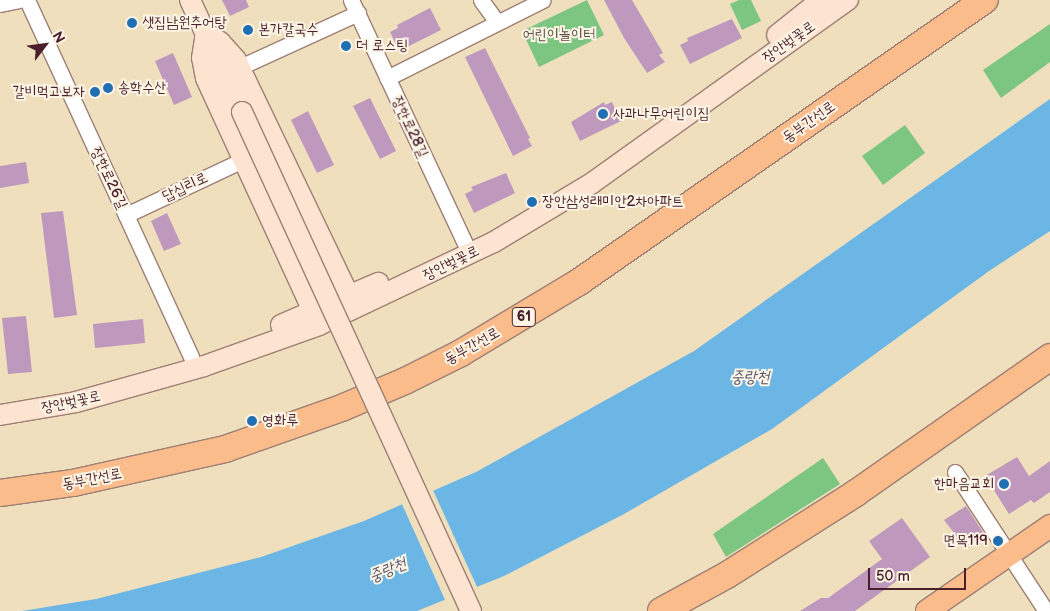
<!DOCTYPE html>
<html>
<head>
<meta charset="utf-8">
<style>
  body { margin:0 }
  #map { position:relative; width:1050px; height:611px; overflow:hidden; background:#f0dfbd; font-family:"Balsamiq Sans","Poor Story",sans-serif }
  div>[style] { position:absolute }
  .green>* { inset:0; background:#7dc682 }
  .water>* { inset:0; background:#6bb6e4 }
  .pier>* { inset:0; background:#f0dfbd }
  .building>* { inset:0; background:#bf99bd }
  .roads { filter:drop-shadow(1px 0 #9d7f74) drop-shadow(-1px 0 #9d7f74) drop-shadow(0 1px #9d7f74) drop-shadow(0 -1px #9d7f74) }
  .street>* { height:15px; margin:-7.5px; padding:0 7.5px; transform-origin:7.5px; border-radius:7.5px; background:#fff }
  .secondary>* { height:20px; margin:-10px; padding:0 10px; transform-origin:10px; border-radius:10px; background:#fde4d1 }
  .primary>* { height:22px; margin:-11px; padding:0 11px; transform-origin:11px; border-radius:11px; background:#fabc8b }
  .highway>* { height:26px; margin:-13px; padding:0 13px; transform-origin:13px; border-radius:13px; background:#fabc8b }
  .bridges { filter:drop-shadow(1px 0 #9d7f74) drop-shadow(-1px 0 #9d7f74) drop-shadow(0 1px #9d7f74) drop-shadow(0 -1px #9d7f74) }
  .secondary-bridge>* { height:20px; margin:-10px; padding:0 10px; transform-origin:10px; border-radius:10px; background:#fde4d1 }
  .dots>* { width:14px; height:14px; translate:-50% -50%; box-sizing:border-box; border:2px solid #fcf5e5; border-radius:50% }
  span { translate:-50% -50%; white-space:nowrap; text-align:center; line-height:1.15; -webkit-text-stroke:4px #fcf5e5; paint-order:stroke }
  .shield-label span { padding:1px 4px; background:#fcf5e5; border:1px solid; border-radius:4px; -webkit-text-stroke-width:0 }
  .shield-label { font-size:14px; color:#4a1f2b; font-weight:700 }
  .poi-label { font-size:15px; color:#4a1f2b }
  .left { translate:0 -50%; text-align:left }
  .right { translate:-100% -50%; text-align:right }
  .park-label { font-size:15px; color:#595145 }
  .street-label { font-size:15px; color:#4a1f2b }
  .water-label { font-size:16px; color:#56546c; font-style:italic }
  .north { position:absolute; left:20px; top:20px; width:50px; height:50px; -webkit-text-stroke:4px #fcf5e5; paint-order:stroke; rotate:60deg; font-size:14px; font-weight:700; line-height:20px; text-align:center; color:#4a1f2b }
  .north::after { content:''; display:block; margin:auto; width:18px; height:22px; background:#4a1f2b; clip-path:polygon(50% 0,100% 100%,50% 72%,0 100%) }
  .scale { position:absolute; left:868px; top:568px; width:98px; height:22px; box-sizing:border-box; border:2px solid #4a1f2b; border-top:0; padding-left:6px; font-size:15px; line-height:18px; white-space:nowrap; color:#4a1f2b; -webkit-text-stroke:4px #fcf5e5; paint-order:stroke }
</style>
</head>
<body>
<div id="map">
  <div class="green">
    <div style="clip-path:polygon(587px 0,604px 35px,539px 67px,522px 31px)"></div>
    <div style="clip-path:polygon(739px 0,751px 0,761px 21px,742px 30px,730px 4px)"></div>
    <div style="clip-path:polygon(1050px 24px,1050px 62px,1001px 98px,983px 70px)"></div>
    <div style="clip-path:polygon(905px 125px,925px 153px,883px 185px,862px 156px)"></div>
    <div style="clip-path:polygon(823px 458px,840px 484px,726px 557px,713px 534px)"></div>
  </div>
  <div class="water">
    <div style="clip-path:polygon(1050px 99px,1050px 231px,989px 271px,772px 429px,624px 514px,504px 576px,417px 611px,22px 611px,96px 599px,261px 557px,364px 521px,476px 472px,694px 351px)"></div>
  </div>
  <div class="pier">
    <div style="clip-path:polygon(432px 488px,478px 589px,446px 602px,401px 502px)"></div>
  </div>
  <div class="building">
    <div style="clip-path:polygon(222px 0,246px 0,249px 7px,230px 16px)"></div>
    <div style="clip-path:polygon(604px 0,632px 0,663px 53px,659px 55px,665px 62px,647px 73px,624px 38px)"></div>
    <div style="clip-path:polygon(430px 8px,441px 30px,399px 51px,390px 32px,398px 28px,397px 25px)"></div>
    <div style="clip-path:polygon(732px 19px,742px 38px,690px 64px,680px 45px,688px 41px,687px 38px)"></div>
    <div style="clip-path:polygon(485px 48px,530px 138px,528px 139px,532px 146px,513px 156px,465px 57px)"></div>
    <div style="clip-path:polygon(173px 53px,192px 97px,174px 105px,155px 61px)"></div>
    <div style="clip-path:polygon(370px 98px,396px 151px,380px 159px,353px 106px)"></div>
    <div style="clip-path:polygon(604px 102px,605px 105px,612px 102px,621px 121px,580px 141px,571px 122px)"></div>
    <div style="clip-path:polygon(308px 111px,334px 165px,317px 173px,291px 120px)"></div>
    <div style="clip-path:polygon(26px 162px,29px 183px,0 188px,0 166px)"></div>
    <div style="clip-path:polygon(506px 173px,515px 193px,474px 213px,465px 194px,473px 190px,471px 187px)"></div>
    <div style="clip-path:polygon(63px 211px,77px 315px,54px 318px,41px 213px)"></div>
    <div style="clip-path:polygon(167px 213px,181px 244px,164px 251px,151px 221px)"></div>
    <div style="clip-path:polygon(26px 316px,32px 372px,8px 374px,2px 318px)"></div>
    <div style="clip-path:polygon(143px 319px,145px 343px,95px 348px,93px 324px)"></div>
    <div style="clip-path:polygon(1017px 457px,1029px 476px,1050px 461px,1050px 492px,1034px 503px,1031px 500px,1009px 514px,985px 476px)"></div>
    <div style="clip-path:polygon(966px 506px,984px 534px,965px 547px,944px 520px)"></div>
    <div style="clip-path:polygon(902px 518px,930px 557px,855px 611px,800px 611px,821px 598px,828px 598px,882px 559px,869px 541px)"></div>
  </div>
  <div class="roads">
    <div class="street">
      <div style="left:27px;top:0;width:393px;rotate:65.3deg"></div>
      <div style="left:351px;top:0;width:280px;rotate:64.9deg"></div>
      <div style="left:481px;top:0;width:27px;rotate:54deg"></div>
      <div style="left:0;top:4px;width:19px;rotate:-12deg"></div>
      <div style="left:240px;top:67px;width:130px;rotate:-24.6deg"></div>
      <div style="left:387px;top:78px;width:174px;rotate:-26.6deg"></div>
      <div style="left:126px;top:215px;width:129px;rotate:-25.2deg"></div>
      <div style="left:955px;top:472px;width:166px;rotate:56.8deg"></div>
    </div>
    <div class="secondary">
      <div style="left:190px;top:0;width:123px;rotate:65.1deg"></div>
      <div style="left:777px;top:35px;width:56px;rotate:-38.5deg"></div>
      <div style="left:313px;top:311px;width:256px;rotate:-114.7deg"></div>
      <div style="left:206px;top:78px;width:20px;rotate:-101deg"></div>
      <div style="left:202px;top:58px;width:25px;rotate:-81deg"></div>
      <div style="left:206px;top:33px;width:17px;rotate:33deg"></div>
      <div style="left:220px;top:42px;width:24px;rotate:48deg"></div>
      <div style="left:236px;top:60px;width:262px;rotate:64.4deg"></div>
      <div style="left:281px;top:325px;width:106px;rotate:-23.4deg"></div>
      <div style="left:0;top:415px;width:77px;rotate:-9.7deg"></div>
      <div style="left:76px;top:402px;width:133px;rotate:-15.7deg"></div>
      <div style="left:204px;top:366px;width:122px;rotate:-19.6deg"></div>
      <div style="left:319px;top:325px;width:194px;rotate:-25.4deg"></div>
      <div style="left:494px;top:242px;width:114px;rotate:-31deg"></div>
      <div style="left:592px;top:183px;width:315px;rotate:-35.6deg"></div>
    </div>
    <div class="primary">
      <div style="left:927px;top:611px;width:150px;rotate:-34.6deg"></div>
    </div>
    <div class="highway">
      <div style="left:0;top:493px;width:74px;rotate:-7.8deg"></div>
      <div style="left:73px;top:483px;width:156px;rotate:-12.6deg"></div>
      <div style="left:225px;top:449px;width:126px;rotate:-19.4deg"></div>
      <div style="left:344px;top:407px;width:66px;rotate:-23.1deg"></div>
      <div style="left:405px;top:381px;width:63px;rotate:-26.6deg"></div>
      <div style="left:461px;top:353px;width:138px;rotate:-31deg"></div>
      <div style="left:579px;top:282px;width:494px;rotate:-34.8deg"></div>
      <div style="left:661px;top:611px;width:75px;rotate:-28.6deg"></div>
      <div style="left:727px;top:575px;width:153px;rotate:-32.4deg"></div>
      <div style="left:856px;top:493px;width:237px;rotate:-35deg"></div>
    </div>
  </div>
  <div class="bridges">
    <div class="secondary-bridge">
      <div style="left:242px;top:112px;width:549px;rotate:65.35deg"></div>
    </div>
  </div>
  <div class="dots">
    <div style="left:132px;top:23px;background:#1f6fb2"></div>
    <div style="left:248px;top:30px;background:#1f6fb2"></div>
    <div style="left:346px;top:46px;background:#1f6fb2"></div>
    <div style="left:108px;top:88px;background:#1f6fb2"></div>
    <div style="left:95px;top:92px;background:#1f6fb2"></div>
    <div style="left:603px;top:114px;background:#1f6fb2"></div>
    <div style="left:532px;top:202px;background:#1f6fb2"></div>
    <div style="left:252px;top:421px;background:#1f6fb2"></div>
    <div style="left:1004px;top:484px;background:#1f6fb2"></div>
    <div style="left:998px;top:541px;background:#1f6fb2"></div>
  </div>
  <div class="shield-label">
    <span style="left:524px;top:317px">61</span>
  </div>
  <div class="poi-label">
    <span class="left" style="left:142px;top:23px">샛집남원추어탕</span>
    <span class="left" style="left:258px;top:30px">본가칼국수</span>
    <span class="left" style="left:356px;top:46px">더 로스팅</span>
    <span class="left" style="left:118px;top:88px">송학수산</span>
    <span class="right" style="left:85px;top:92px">갈비먹고보자</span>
    <span class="left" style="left:613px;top:114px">사과나무어린이집</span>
    <span class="left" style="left:542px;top:202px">장안삼성래미안2차아파트</span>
    <span class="left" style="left:262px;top:421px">영화루</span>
    <span class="right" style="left:994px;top:484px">한마음교회</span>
    <span class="right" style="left:988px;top:541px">면목119</span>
  </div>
  <div class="park-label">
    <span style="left:559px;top:35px">어린이놀이터</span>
  </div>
  <div class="street-label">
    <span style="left:789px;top:42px;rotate:-35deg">장안벚꽃로</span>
    <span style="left:809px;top:122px;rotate:-35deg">동부간선로</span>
    <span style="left:410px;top:127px;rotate:65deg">장한로28길</span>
    <span style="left:109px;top:178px;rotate:65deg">장한로26길</span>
    <span style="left:185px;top:187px;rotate:-25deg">답십리로</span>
    <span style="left:451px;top:263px;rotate:-26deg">장안벚꽃로</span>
    <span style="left:472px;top:346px;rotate:-29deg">동부간선로</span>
    <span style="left:71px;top:402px;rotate:-12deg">장안벚꽃로</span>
    <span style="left:92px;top:479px;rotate:-11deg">동부간선로</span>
  </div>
  <div class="water-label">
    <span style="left:750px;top:378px">중랑천</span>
    <span style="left:388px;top:571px;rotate:-23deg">중랑천</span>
  </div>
  <div class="north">N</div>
  <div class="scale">50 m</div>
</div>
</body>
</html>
